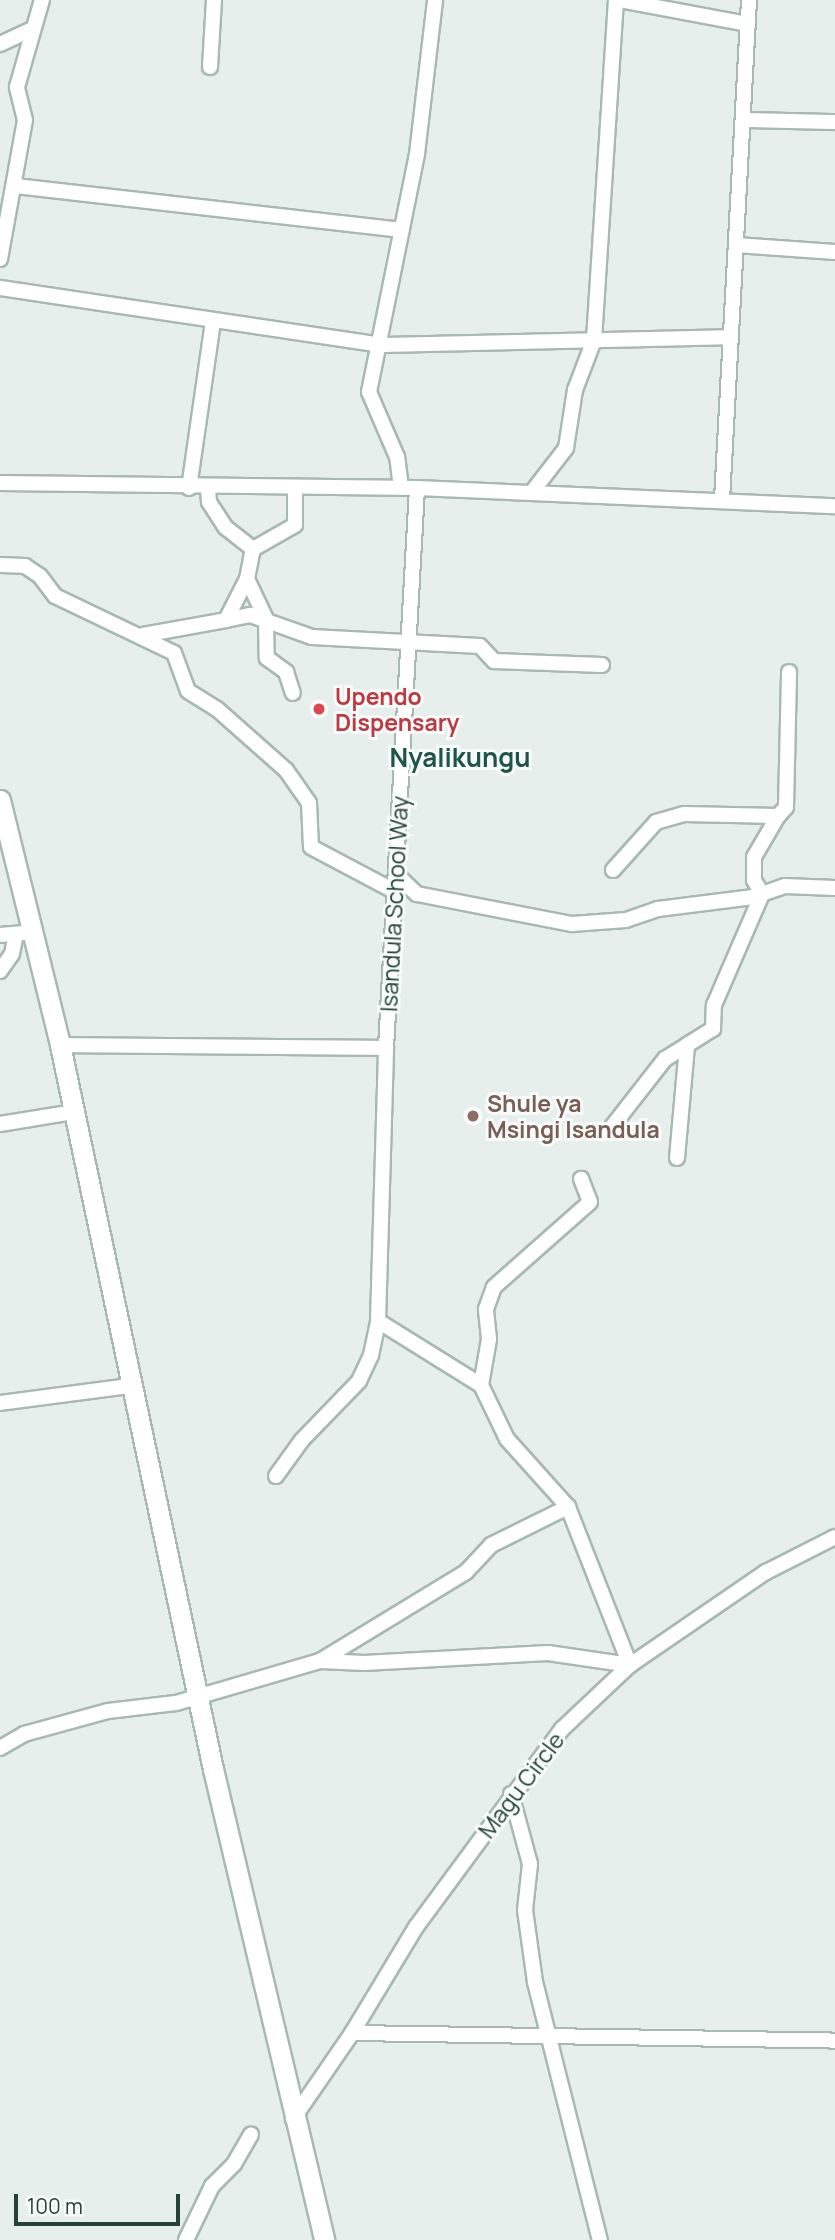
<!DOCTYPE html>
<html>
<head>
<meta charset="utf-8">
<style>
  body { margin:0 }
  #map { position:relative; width:835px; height:2240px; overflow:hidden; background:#e6efeb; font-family:Manrope,sans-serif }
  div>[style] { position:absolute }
  .roads { filter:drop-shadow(2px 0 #a8b8b2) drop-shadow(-2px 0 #a8b8b2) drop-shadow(0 2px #a8b8b2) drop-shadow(0 -2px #a8b8b2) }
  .minor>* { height:14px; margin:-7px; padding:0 7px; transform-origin:7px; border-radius:7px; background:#fff }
  .secondary>* { height:19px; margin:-9.5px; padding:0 9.5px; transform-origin:9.5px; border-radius:9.5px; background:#fff }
  .dots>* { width:19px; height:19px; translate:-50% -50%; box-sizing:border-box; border:4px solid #f7fbf9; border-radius:50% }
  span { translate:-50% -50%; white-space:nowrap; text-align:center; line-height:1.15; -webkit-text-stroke:6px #f7fbf9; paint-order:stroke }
  .health-label { font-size:23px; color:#be3a42; font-weight:700 }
  .left { translate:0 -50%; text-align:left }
  .street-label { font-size:23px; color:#24423a }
  .education-label { font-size:23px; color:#785e54; font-weight:700 }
  .quarter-label { font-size:26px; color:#1f5548; font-weight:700 }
  .scale { position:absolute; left:14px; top:2194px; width:166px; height:32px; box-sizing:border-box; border:4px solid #24423a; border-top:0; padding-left:9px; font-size:21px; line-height:24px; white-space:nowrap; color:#24423a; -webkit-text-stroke:5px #f7fbf9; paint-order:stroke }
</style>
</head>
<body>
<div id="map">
  <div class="roads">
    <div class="minor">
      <div style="left:619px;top:0;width:130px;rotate:10.6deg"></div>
      <div style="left:0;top:44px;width:35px;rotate:-25deg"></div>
      <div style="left:210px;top:67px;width:67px;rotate:-86.6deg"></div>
      <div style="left:744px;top:120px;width:91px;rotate:1.3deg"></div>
      <div style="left:16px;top:186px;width:388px;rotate:6.5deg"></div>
      <div style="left:736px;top:245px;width:99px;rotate:4deg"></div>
      <div style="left:0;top:259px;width:141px;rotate:-79.8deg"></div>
      <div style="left:25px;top:120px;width:34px;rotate:-104deg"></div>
      <div style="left:17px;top:87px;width:91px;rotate:-74deg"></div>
      <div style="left:0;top:288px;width:384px;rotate:8.5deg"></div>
      <div style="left:380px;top:345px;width:351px;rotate:-1.3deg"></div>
      <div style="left:0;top:483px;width:417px;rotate:0.7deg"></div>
      <div style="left:417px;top:488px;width:418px;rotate:2.5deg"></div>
      <div style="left:189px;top:488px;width:169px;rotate:-81.8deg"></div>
      <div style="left:208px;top:488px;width:14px;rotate:86deg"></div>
      <div style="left:209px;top:502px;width:30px;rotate:57deg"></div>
      <div style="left:225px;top:527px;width:36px;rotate:38deg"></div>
      <div style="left:401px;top:488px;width:31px;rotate:-97deg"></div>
      <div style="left:397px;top:457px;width:71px;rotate:-113.3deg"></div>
      <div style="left:369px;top:392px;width:243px;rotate:-78.6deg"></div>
      <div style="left:417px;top:154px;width:155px;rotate:-83.3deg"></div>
      <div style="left:532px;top:492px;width:56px;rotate:-52.3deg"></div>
      <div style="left:566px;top:448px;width:59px;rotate:-81.2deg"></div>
      <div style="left:575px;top:390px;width:53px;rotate:-69.2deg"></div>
      <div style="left:594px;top:340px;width:341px;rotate:-86.3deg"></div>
      <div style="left:722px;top:500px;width:501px;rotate:-86.91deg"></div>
      <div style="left:0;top:565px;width:25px;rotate:2deg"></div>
      <div style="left:25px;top:566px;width:18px;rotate:34deg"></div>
      <div style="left:40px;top:576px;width:25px;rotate:53deg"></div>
      <div style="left:55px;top:596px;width:132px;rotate:25.6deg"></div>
      <div style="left:174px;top:653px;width:40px;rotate:69.8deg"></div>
      <div style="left:188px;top:691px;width:34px;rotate:32deg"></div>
      <div style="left:217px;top:709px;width:92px;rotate:41.5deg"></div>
      <div style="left:286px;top:770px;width:40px;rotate:55.1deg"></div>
      <div style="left:309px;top:803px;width:44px;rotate:87.4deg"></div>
      <div style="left:311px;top:847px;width:94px;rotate:27.9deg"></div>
      <div style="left:247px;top:579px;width:44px;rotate:64.6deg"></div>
      <div style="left:266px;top:619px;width:39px;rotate:89deg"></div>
      <div style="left:267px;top:658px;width:24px;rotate:36deg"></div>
      <div style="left:286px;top:672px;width:22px;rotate:72deg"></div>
      <div style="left:226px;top:620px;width:25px;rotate:-12deg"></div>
      <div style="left:250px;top:615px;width:66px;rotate:19.5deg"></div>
      <div style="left:312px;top:637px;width:168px;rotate:3.1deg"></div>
      <div style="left:480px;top:646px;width:21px;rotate:47deg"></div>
      <div style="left:494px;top:661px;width:108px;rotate:2.1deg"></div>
      <div style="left:143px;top:635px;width:84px;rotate:-10.2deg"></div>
      <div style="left:226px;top:620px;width:46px;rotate:-62.9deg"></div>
      <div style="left:247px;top:579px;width:31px;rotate:-79deg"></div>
      <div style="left:253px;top:549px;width:48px;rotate:-29.7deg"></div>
      <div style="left:295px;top:525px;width:37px;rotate:-90deg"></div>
      <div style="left:613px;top:870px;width:64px;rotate:-48.1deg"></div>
      <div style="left:656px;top:822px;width:29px;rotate:-16deg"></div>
      <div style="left:684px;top:814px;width:94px;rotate:1.2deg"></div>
      <div style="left:778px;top:816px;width:12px;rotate:-48deg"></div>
      <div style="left:786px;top:807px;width:135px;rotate:-88.7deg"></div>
      <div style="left:396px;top:874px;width:29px;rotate:44deg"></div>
      <div style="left:417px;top:894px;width:158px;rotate:11deg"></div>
      <div style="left:572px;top:924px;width:54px;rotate:-4.2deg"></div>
      <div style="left:626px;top:920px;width:34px;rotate:-19deg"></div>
      <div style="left:658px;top:909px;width:96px;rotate:-7.2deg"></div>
      <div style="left:753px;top:897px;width:34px;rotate:-19deg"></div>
      <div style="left:785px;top:886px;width:50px;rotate:2.3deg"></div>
      <div style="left:0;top:935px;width:24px;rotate:-5deg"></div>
      <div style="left:0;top:971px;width:21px;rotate:-55deg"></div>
      <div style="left:12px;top:954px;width:20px;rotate:-79deg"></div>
      <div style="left:60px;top:1045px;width:326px;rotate:0.5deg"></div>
      <div style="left:0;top:1124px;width:74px;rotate:-9.3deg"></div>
      <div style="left:611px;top:1128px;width:88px;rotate:-52deg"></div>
      <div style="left:665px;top:1059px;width:26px;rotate:-32deg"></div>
      <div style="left:677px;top:1158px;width:113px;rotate:-84.9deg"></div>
      <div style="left:687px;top:1045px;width:31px;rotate:-32deg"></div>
      <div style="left:713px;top:1029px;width:24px;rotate:-88deg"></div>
      <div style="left:714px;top:1005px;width:121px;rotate:-66.6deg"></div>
      <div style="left:762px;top:894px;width:16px;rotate:-120deg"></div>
      <div style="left:754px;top:880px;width:23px;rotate:-90deg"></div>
      <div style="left:754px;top:857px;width:48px;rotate:-59.7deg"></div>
      <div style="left:378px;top:1321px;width:121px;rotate:31.9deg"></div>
      <div style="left:481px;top:1385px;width:60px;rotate:64.3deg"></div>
      <div style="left:507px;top:1439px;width:91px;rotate:48.1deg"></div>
      <div style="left:568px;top:1507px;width:170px;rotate:68.6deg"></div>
      <div style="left:481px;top:1385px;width:47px;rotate:-80.1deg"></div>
      <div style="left:489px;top:1339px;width:30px;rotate:-96deg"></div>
      <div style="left:486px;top:1309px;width:23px;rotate:-70deg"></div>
      <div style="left:494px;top:1287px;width:128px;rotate:-41.5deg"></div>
      <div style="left:590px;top:1202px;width:25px;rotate:-111deg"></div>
      <div style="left:0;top:1403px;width:131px;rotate:-7.5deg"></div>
      <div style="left:276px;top:1476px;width:44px;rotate:-54.2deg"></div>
      <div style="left:302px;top:1440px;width:82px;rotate:-46deg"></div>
      <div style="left:359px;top:1381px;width:29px;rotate:-65deg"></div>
      <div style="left:371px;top:1355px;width:35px;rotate:-78deg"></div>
      <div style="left:378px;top:1321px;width:273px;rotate:-88.3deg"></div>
      <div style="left:386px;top:1048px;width:561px;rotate:-86.83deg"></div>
      <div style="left:320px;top:1661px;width:44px;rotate:2.6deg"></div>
      <div style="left:364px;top:1663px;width:184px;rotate:-3.1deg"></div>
      <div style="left:548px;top:1653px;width:83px;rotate:8.3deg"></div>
      <div style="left:0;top:1748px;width:28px;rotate:-30deg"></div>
      <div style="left:24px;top:1734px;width:87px;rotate:-15.3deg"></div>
      <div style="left:108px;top:1711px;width:68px;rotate:-6.7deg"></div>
      <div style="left:176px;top:1703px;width:150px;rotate:-16.3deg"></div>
      <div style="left:320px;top:1661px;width:171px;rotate:-31.4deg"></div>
      <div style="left:466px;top:1572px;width:37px;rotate:-47deg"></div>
      <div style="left:491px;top:1545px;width:86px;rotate:-26.3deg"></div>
      <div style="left:511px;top:1794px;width:73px;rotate:74.8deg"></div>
      <div style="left:530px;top:1864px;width:46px;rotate:96.2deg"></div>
      <div style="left:525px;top:1910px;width:73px;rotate:82.1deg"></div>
      <div style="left:535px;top:1982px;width:266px;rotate:75.9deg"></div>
      <div style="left:352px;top:2033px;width:483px;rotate:0.9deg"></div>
      <div style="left:293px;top:2119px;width:104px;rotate:-55.5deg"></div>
      <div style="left:352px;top:2033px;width:124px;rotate:-58.9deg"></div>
      <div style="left:416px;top:1927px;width:246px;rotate:-53.6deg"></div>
      <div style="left:562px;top:1729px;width:93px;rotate:-43.3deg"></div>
      <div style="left:630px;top:1665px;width:165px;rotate:-34.4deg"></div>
      <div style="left:766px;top:1572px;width:77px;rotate:-26.9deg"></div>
      <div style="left:186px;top:2240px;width:60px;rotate:-64.3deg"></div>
      <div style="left:212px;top:2186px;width:31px;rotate:-45deg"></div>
      <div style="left:234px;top:2164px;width:34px;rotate:-60deg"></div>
    </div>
    <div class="secondary">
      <div style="left:0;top:800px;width:252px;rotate:76.2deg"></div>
      <div style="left:60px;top:1045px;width:740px;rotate:78.07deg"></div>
      <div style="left:213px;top:1769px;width:484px;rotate:76.7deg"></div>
    </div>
  </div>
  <div class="dots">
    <div style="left:319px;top:709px;background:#e0444e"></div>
    <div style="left:473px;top:1116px;background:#8d6e63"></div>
  </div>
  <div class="health-label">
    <span class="left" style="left:335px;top:709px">Upendo<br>Dispensary</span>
  </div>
  <div class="street-label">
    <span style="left:394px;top:904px;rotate:-87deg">Isandula School Way</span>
    <span style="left:521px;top:1785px;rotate:-53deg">Magu Circle</span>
  </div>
  <div class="education-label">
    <span class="left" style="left:487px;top:1116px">Shule ya<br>Msingi Isandula</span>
  </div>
  <div class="quarter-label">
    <span style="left:460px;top:758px">Nyalikungu</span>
  </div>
  <div class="scale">100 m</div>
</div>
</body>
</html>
